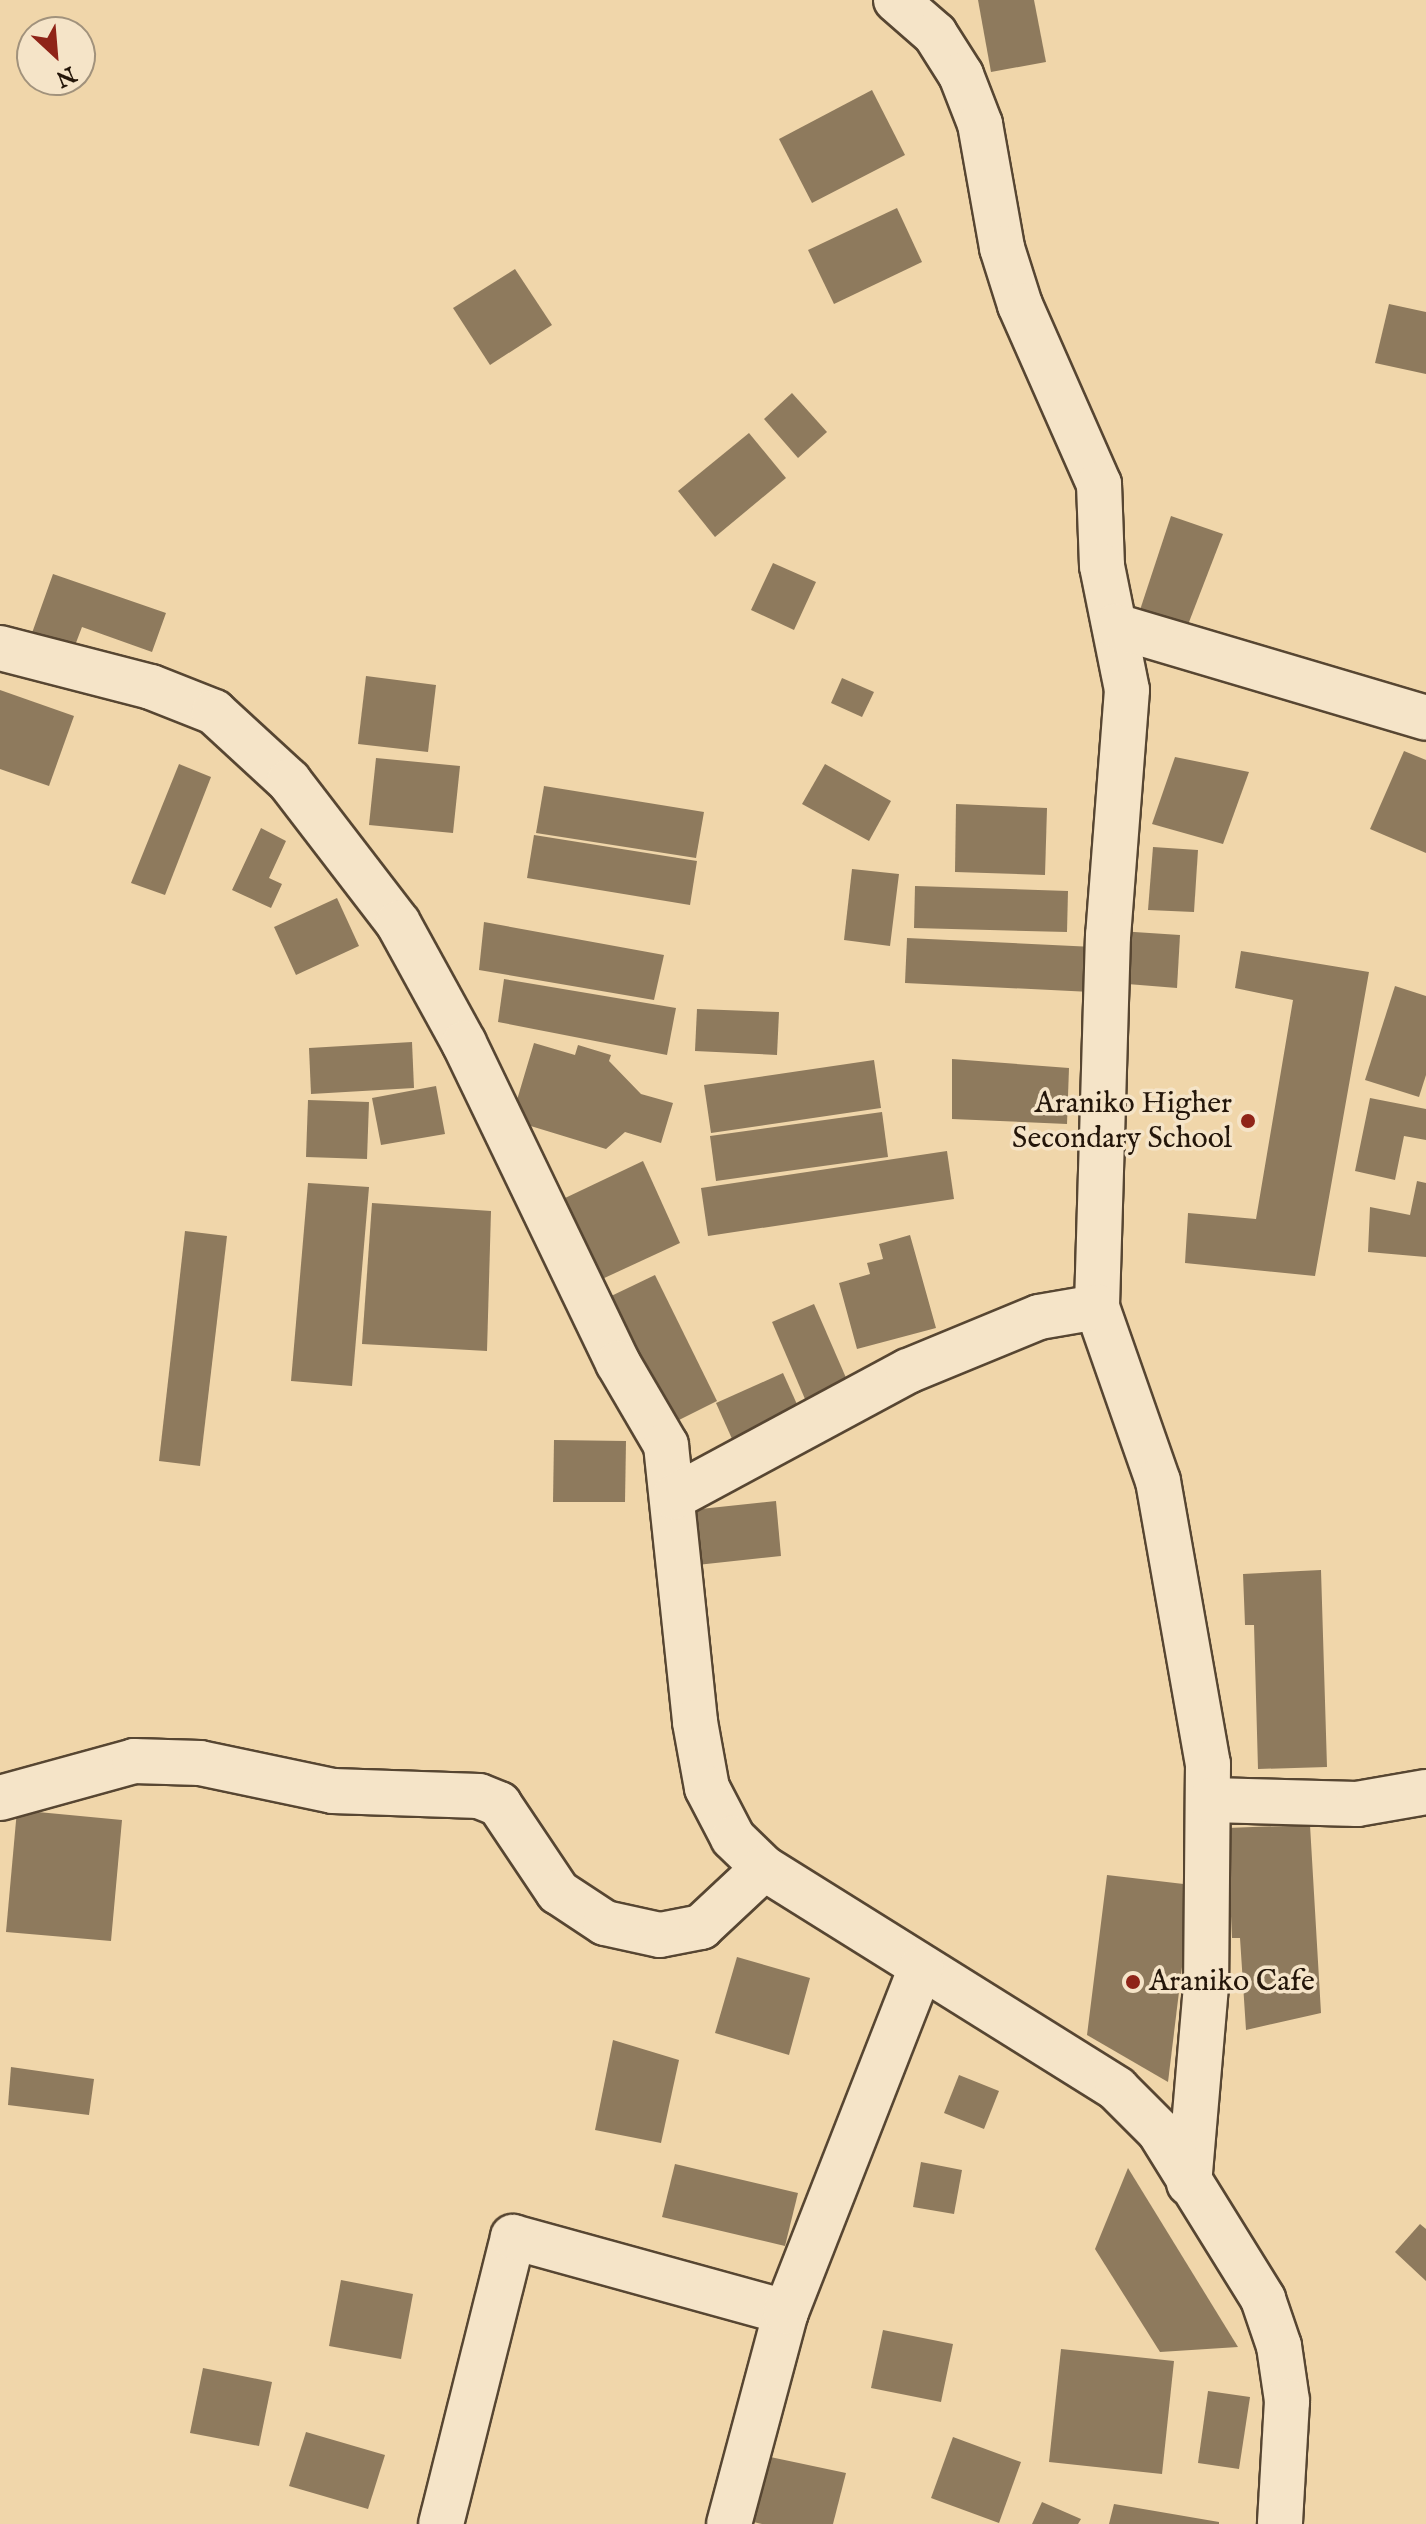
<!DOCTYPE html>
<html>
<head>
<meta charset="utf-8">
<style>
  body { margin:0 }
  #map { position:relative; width:1426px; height:2524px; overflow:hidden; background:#f0d6aa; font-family:"IM FELL English",serif }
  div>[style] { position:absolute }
  .building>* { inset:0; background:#8e7a5d }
  .roads { filter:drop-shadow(2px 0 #574632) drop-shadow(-2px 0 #574632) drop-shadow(0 2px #574632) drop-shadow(0 -2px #574632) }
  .minor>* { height:44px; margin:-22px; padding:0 22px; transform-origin:22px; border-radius:22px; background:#f5e4c8 }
  .dots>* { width:22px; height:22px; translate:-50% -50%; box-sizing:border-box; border:4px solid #f5e4c8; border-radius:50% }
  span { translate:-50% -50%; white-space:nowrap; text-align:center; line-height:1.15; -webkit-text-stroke:7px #f5e4c8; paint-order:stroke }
  .poi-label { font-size:30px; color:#24160a }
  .right { translate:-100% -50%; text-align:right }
  .left { translate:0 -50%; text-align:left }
  .north { position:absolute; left:16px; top:16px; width:80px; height:80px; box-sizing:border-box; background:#f5e4c8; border:2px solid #a1927c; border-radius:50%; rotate:154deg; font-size:22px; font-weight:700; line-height:32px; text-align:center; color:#24160a }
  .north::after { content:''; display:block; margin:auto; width:28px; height:36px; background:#8f2418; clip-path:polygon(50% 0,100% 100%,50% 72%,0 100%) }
</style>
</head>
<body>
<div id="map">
  <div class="building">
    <div style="clip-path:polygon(978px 0,1034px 0,1046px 62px,991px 72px)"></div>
    <div style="clip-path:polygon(872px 90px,905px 155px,812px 203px,779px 139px)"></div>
    <div style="clip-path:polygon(897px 208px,922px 262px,834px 304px,808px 250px)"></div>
    <div style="clip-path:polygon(515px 269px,552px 325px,490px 365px,453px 308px)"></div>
    <div style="clip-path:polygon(1389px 304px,1426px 312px,1426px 374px,1375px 363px)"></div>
    <div style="clip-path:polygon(792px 393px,827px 432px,798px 458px,764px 419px)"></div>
    <div style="clip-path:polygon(749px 433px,786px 478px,715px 537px,678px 491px)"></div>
    <div style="clip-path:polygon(1171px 516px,1223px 534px,1184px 635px,1138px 616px)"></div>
    <div style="clip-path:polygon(773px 563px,816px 582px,794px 630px,751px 610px)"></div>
    <div style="clip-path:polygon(53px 574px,166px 613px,152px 652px,82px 627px,74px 648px,32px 633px)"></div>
    <div style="clip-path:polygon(366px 676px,436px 685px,428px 752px,358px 744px)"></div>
    <div style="clip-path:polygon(842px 678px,874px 692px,862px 717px,831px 703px)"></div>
    <div style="clip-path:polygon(0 690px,74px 716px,49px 786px,0 769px)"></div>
    <div style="clip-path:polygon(1404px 751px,1426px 760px,1426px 853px,1370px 829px)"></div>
    <div style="clip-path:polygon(1175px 757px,1249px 772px,1223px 844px,1152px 824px)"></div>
    <div style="clip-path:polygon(376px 758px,460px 766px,453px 833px,369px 825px)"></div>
    <div style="clip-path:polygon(179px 764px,211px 777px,165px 895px,131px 883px)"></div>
    <div style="clip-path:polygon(825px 764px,891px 801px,869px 841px,802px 804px)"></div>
    <div style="clip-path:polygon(544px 786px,704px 812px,696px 858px,536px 833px)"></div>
    <div style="clip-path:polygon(956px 804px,1047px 808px,1045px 875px,955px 872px)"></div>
    <div style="clip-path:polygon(261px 828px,286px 841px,269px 878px,282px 884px,271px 908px,232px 890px)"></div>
    <div style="clip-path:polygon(534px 835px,697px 861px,690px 905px,527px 878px)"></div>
    <div style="clip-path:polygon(1153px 847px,1198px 850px,1194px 912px,1148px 910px)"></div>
    <div style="clip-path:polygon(852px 869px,899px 874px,890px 946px,844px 940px)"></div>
    <div style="clip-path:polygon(915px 886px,1068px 891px,1067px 932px,914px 928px)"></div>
    <div style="clip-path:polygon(337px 898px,359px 946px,296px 975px,274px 927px)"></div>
    <div style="clip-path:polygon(484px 922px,664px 955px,654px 1000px,479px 970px)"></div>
    <div style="clip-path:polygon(1119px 931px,1180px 935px,1177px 988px,1115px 983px)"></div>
    <div style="clip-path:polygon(907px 938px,1094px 947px,1091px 992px,905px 983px)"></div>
    <div style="clip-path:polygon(1241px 951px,1369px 972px,1315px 1276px,1185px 1263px,1188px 1213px,1256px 1219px,1293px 1000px,1235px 988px)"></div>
    <div style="clip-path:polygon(504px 979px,676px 1008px,667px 1055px,498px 1022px)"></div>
    <div style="clip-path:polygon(1395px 986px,1426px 996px,1426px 1075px,1419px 1097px,1365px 1080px)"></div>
    <div style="clip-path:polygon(697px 1009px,779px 1012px,777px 1055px,695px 1051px)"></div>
    <div style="clip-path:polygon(412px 1042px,414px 1088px,311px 1094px,309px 1048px)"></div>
    <div style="clip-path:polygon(534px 1043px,575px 1055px,578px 1045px,611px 1055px,609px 1061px,641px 1094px,673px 1103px,661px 1143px,625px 1132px,606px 1149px,511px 1120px)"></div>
    <div style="clip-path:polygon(952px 1059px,1069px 1068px,1067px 1124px,952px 1119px)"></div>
    <div style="clip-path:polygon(874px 1060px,881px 1108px,711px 1133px,704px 1085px)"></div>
    <div style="clip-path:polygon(436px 1086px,445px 1134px,381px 1145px,372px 1098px)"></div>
    <div style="clip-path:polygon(1370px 1098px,1426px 1109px,1426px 1140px,1404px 1136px,1395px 1180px,1355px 1171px)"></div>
    <div style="clip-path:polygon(308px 1100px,369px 1102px,367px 1159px,306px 1157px)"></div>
    <div style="clip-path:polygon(882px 1112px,888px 1157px,716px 1181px,710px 1136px)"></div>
    <div style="clip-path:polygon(947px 1151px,954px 1199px,708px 1236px,701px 1188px)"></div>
    <div style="clip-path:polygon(643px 1161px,680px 1243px,600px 1280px,563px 1199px)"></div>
    <div style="clip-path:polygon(1417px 1181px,1426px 1183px,1426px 1257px,1368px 1252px,1370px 1207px,1410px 1215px)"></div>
    <div style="clip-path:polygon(308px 1183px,369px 1187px,352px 1386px,291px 1381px)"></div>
    <div style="clip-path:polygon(372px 1203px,491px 1211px,487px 1351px,362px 1344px)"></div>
    <div style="clip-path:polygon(185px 1231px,227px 1236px,200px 1466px,159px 1461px)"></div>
    <div style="clip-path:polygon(910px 1235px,936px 1328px,857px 1349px,839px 1283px,870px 1274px,867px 1263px,883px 1259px,879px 1244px)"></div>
    <div style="clip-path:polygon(655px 1275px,717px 1401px,669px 1425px,607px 1298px)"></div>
    <div style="clip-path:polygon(814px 1304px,847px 1380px,805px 1399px,772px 1322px)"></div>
    <div style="clip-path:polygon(783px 1373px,800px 1411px,733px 1441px,716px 1403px)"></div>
    <div style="clip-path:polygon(554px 1440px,626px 1441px,625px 1502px,553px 1502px)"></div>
    <div style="clip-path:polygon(776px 1501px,781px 1556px,697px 1565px,691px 1510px)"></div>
    <div style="clip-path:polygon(1321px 1570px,1327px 1767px,1258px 1769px,1254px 1625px,1245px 1625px,1243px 1574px)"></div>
    <div style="clip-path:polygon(17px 1810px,122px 1820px,111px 1941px,6px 1932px)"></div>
    <div style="clip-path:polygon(1310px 1825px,1321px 2013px,1246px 2030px,1240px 1938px,1232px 1938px,1227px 1828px)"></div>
    <div style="clip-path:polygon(1107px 1875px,1192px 1885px,1168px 2082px,1087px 2035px)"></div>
    <div style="clip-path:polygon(737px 1957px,810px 1978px,789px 2055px,715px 2033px)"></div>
    <div style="clip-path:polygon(613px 2040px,679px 2060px,661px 2143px,595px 2130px)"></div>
    <div style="clip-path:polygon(11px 2067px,94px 2079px,89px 2115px,8px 2105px)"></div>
    <div style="clip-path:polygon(959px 2075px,999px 2091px,984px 2129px,944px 2113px)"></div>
    <div style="clip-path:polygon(921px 2162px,962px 2170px,954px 2214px,913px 2207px)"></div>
    <div style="clip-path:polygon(675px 2164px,798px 2193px,785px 2246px,662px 2217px)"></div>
    <div style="clip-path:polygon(1128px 2168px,1238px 2347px,1160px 2352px,1095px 2249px)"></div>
    <div style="clip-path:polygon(1420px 2224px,1426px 2229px,1426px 2281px,1395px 2252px)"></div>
    <div style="clip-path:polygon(341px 2280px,413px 2294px,401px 2359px,329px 2346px)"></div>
    <div style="clip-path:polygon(883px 2330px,953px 2344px,941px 2402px,871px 2388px)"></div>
    <div style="clip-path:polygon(1061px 2349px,1174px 2361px,1162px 2474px,1049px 2462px)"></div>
    <div style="clip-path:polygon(203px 2368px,272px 2382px,259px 2446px,190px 2433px)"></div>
    <div style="clip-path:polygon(1208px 2391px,1250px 2397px,1239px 2469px,1198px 2463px)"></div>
    <div style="clip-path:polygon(306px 2432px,385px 2455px,368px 2509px,289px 2486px)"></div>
    <div style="clip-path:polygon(953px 2437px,1021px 2462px,999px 2523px,931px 2498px)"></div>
    <div style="clip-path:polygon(751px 2453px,846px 2473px,833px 2524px,762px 2524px,736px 2518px)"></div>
    <div style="clip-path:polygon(1042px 2502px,1081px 2519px,1078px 2524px,1032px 2524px)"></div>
    <div style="clip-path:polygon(1114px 2504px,1219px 2522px,1219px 2524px,1109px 2524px)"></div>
  </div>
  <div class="roads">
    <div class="minor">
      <div style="left:896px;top:0;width:52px;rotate:41.1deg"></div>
      <div style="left:935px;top:34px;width:49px;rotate:57.6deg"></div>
      <div style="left:961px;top:75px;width:53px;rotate:68.8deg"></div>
      <div style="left:980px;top:124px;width:126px;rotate:79.9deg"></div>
      <div style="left:1002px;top:248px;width:60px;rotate:72.5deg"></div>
      <div style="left:1020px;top:305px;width:196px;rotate:66.2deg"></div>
      <div style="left:1099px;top:484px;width:82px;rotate:87.9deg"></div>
      <div style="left:1102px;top:566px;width:126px;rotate:78.6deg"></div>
      <div style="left:1127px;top:690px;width:246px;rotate:94.4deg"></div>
      <div style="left:1108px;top:935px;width:372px;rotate:91.7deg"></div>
      <div style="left:1097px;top:1307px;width:184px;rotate:70.7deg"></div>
      <div style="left:1158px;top:1481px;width:287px;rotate:80deg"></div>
      <div style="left:1208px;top:1764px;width:222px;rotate:90.5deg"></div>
      <div style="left:1206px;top:1986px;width:198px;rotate:94.9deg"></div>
      <div style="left:1116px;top:626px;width:323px;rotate:16.5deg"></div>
      <div style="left:0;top:648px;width:156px;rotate:14.5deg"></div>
      <div style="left:151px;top:687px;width:68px;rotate:21.6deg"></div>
      <div style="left:214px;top:712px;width:102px;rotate:42.6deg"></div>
      <div style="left:289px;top:781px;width:179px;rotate:52.5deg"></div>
      <div style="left:398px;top:923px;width:137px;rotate:61.2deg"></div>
      <div style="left:464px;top:1043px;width:355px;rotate:64.3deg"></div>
      <div style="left:618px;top:1363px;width:95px;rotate:59.7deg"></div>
      <div style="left:666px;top:1445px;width:279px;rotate:84deg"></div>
      <div style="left:695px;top:1722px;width:67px;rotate:79.7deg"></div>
      <div style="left:707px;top:1788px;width:56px;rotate:62.5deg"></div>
      <div style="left:733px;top:1838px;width:43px;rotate:44.1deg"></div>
      <div style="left:764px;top:1868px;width:416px;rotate:32deg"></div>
      <div style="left:1117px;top:2089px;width:59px;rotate:45deg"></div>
      <div style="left:1159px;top:2131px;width:198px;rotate:58.2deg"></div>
      <div style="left:1263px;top:2299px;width:50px;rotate:71.2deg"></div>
      <div style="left:1279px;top:2346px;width:56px;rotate:81.7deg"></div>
      <div style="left:1287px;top:2401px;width:123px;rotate:93.3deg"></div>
      <div style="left:674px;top:1497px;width:266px;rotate:-28.3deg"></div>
      <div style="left:908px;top:1371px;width:142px;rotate:-22.4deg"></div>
      <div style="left:1039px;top:1317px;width:59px;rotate:-9.8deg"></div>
      <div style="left:0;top:1798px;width:139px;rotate:-15.4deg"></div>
      <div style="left:134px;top:1761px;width:66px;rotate:1.7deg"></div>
      <div style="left:200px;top:1763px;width:136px;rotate:11.9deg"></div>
      <div style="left:333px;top:1791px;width:146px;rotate:2deg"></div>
      <div style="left:479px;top:1796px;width:22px;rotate:22deg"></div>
      <div style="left:499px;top:1804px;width:106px;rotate:56.2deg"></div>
      <div style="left:558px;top:1892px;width:56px;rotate:33.4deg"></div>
      <div style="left:605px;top:1923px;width:56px;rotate:12.3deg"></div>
      <div style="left:660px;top:1935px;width:42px;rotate:-11deg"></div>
      <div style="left:701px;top:1927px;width:86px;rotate:-43.1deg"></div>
      <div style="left:1211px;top:1800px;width:146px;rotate:1.6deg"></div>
      <div style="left:1357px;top:1804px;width:70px;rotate:-9.9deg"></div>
      <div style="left:441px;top:2524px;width:296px;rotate:-75.9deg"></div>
      <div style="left:513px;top:2237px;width:283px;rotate:15.4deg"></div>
      <div style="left:729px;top:2524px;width:220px;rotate:-75deg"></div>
      <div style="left:786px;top:2312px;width:370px;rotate:-68.6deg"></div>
    </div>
  </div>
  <div class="dots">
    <div style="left:1248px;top:1121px;background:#8f2418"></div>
    <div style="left:1133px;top:1982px;background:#8f2418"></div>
  </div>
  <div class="poi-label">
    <span class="right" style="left:1232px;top:1121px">Araniko Higher<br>Secondary School</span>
    <span class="left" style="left:1149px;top:1982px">Araniko Cafe</span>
  </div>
  <div class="north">N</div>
</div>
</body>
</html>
